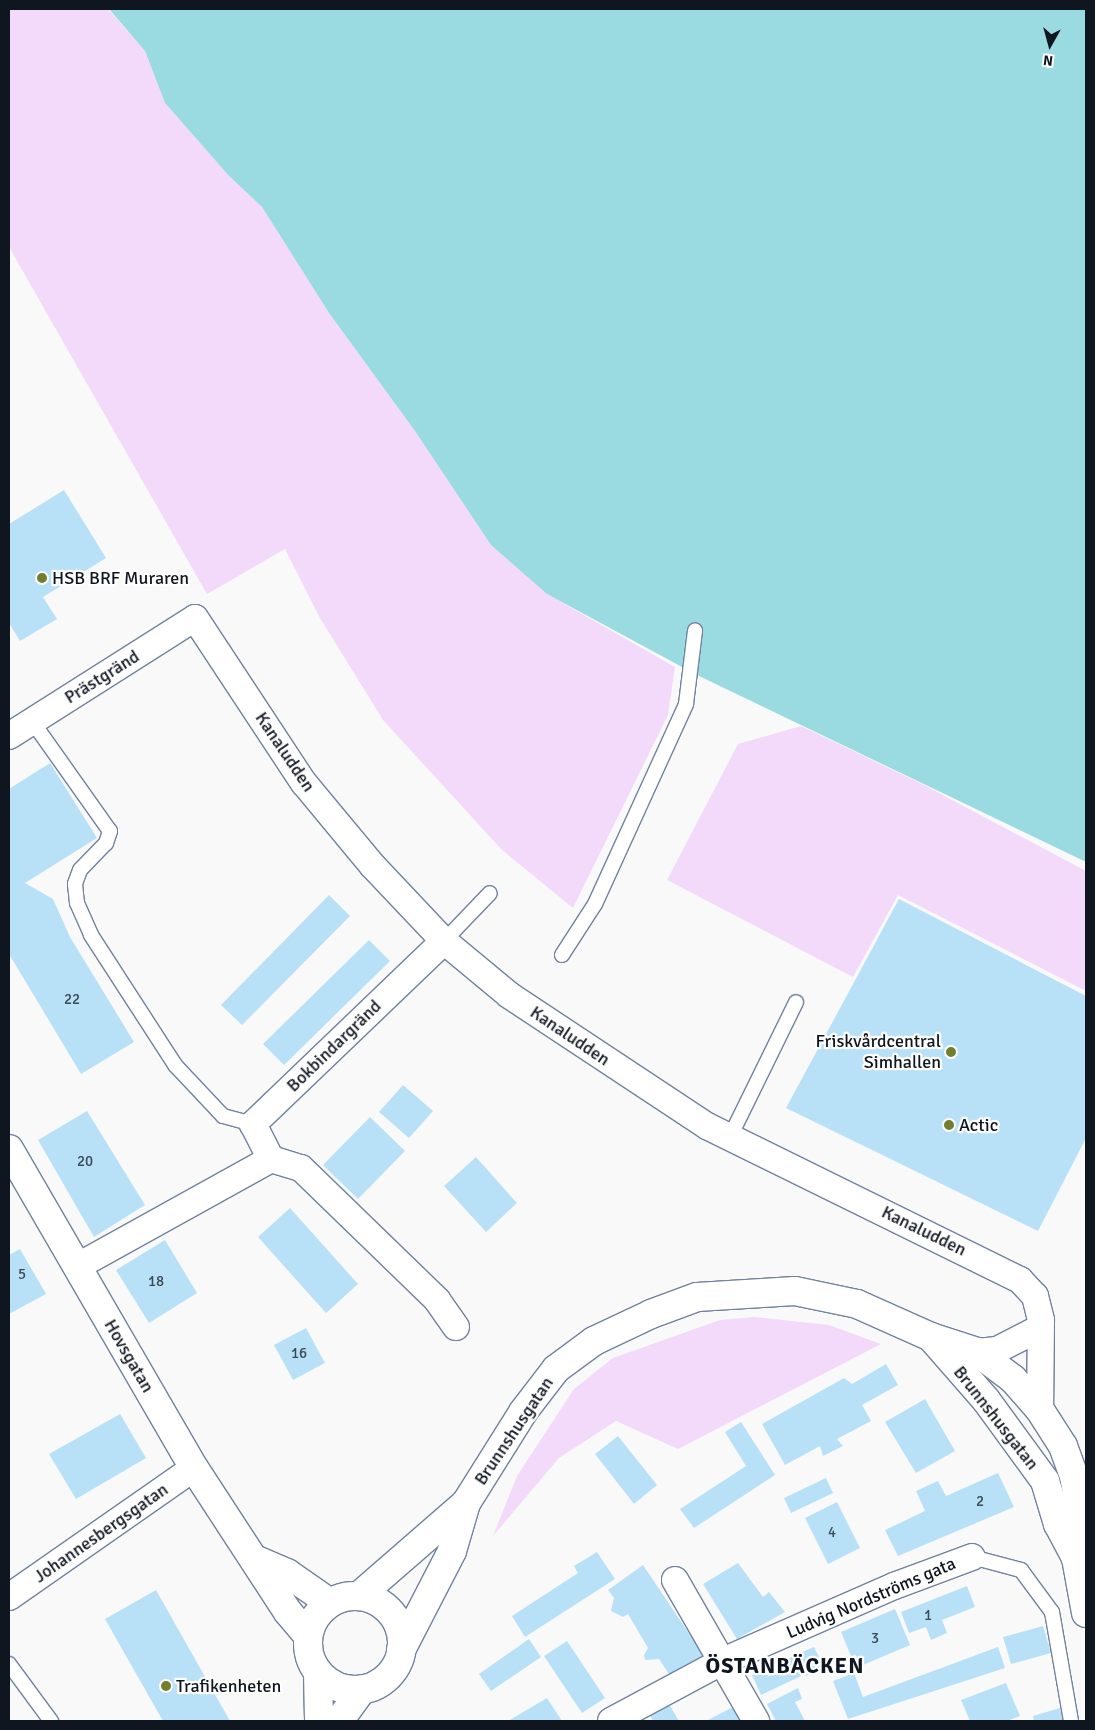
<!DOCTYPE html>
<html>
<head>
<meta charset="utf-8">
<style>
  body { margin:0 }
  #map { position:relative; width:1095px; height:1730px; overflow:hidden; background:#f9f9f9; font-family:Signika,sans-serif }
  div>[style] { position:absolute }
  .green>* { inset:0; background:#f3dafb }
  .water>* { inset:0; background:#99dbe1 }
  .building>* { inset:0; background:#b8e1f8 }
  .roads { filter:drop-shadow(1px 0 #72829f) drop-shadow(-1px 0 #72829f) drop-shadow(0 1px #72829f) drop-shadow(0 -1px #72829f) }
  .service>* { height:14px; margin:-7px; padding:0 7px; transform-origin:7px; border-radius:7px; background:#fff }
  .minor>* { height:26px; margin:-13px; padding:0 13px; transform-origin:13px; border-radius:13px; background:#fff }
  .secondary>* { height:28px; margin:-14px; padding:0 14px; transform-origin:14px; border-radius:14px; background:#fff }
  .secondary>.ring { margin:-14px; padding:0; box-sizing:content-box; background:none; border:28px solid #fff; border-radius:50% }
  .dots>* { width:14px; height:14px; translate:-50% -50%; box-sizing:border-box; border:2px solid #fff; border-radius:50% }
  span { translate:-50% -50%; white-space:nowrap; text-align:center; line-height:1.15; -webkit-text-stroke:4.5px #fff; paint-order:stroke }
  .number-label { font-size:15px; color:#3a4956 }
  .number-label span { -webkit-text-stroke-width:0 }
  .poi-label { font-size:18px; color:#101620 }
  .left { translate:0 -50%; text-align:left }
  .right { translate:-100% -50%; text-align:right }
  .street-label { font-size:18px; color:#101620 }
  .district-label { font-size:22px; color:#101620; font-weight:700; letter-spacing:1px }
  .frame { position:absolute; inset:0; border:10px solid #101620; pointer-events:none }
  .north { position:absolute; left:1025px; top:20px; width:50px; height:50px; -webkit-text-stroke:4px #fff; paint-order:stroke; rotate:187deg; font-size:14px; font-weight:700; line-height:20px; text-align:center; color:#101620 }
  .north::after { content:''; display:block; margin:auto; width:18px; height:22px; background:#101620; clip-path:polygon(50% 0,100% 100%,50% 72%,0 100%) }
</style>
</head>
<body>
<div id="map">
  <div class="green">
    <div style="clip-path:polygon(9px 9px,108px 9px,145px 51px,165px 103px,229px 176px,262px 207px,329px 313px,415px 431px,491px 545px,547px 594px,675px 667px,668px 715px,573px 908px,502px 850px,383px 720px,320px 618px,285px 549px,207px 594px,9px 247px)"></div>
    <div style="clip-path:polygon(801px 726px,922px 784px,1086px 871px,1086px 991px,898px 895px,853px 977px,667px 880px,738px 744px)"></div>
    <div style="clip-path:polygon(754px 1317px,829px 1325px,881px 1344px,678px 1449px,616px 1421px,559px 1458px,493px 1536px,517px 1476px,574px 1389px,613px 1358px,720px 1320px)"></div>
  </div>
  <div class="water">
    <div style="clip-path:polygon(109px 9px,1086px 9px,1086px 862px,695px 674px,547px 594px,491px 545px,415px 431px,329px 313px,262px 207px,229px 176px,165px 103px,145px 51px)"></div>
  </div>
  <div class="building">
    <div style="clip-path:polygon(64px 490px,106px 558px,43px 597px,57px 619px,20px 641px,9px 623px,9px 524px)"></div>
    <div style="clip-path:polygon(50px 763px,97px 838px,25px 883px,53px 899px,70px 937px,134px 1042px,81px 1074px,9px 954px,9px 789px)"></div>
    <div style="clip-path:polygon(329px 895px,350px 916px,242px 1025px,221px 1005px)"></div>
    <div style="clip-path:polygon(899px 899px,1086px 996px,1086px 1138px,1038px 1231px,786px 1108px)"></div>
    <div style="clip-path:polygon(369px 940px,390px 961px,284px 1065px,263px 1044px)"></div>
    <div style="clip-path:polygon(403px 1085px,433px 1111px,409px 1138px,379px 1112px)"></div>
    <div style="clip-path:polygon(87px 1111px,145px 1205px,94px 1237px,38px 1140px)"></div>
    <div style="clip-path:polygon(370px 1117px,405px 1151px,358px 1199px,323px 1165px)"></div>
    <div style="clip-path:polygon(476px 1157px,517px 1203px,486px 1232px,444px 1186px)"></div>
    <div style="clip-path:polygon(290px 1208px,358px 1284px,326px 1313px,258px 1237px)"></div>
    <div style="clip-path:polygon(165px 1240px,197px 1293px,149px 1323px,116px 1270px)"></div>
    <div style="clip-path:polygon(20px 1249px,46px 1294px,9px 1314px,9px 1255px)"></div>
    <div style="clip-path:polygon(306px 1328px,325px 1363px,293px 1380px,274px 1345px)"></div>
    <div style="clip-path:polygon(886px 1364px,898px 1385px,862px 1405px,871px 1421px,837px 1439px,843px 1446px,823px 1456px,820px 1446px,785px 1465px,762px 1424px,844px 1378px,852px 1384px)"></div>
    <div style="clip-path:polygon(925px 1399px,955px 1451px,916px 1473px,885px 1422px)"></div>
    <div style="clip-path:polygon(120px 1414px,146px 1458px,76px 1499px,49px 1454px)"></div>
    <div style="clip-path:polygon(741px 1422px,775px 1475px,694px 1528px,680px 1509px,746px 1466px,725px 1432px)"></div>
    <div style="clip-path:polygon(618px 1436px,657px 1485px,634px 1504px,595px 1454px)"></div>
    <div style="clip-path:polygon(998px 1473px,1014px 1507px,898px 1556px,885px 1530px,925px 1511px,916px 1491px,938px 1481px,946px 1496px)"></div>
    <div style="clip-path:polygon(826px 1478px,833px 1493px,791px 1513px,784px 1498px)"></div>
    <div style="clip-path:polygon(837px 1502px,860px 1548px,828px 1564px,805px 1518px)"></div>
    <div style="clip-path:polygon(597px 1552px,615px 1579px,525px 1637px,512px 1616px,578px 1573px,574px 1566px)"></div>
    <div style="clip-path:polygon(738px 1563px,763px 1597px,769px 1592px,785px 1612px,737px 1639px,703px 1584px)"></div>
    <div style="clip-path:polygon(643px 1565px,704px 1656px,669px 1674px,659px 1659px,645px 1660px,644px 1655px,648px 1648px,628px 1614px,623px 1617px,611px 1611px,614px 1598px,608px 1590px)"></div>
    <div style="clip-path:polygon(967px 1586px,975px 1607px,942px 1620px,947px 1633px,931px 1640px,926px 1627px,909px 1633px,901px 1612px)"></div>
    <div style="clip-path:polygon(156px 1590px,230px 1721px,163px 1721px,105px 1619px)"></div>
    <div style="clip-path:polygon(895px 1609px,910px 1645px,856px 1668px,841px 1632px)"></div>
    <div style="clip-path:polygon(1043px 1626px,1051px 1653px,1011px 1664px,1003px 1637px)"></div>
    <div style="clip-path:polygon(529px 1639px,541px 1657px,491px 1691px,479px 1674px)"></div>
    <div style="clip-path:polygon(567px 1641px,605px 1698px,582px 1713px,544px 1656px)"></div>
    <div style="clip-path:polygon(814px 1647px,824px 1667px,806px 1676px,796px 1655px)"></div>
    <div style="clip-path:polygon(998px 1647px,1005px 1668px,848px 1719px,833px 1681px,854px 1673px,863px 1697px)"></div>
    <div style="clip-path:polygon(792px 1657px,801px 1676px,761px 1695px,752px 1675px)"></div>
    <div style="clip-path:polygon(1006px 1683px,1020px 1716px,1007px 1721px,970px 1721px,961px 1700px)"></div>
    <div style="clip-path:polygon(798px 1688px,802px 1699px,795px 1702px,805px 1721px,776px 1721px,767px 1704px)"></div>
    <div style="clip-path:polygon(547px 1698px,562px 1721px,508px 1721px)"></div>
    <div style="clip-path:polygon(669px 1704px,679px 1721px,653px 1721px,650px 1715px)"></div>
    <div style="clip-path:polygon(737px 1705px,745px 1721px,706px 1721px)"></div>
    <div style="clip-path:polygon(1060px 1708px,1064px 1721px,1034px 1721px,1033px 1716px)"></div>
  </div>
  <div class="roads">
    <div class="service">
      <div style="left:32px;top:721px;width:135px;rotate:54.7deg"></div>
      <div style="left:110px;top:831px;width:13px;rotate:108deg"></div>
      <div style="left:106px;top:843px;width:37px;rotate:134deg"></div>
      <div style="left:80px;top:870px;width:15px;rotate:110deg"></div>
      <div style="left:75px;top:884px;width:19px;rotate:84deg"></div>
      <div style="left:77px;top:903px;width:35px;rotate:66deg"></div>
      <div style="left:91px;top:935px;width:155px;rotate:57.1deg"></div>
      <div style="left:175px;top:1065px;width:70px;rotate:46.7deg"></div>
      <div style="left:223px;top:1116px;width:31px;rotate:15deg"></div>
      <div style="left:444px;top:941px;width:66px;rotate:-46.2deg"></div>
      <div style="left:562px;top:955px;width:61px;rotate:-57.1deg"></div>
      <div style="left:595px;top:904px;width:220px;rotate:-65.5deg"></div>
      <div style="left:686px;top:704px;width:74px;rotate:-83deg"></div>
      <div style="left:730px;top:1137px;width:150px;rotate:-63.9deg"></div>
      <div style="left:972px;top:1557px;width:51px;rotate:14.9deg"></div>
      <div style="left:1021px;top:1570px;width:52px;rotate:53.6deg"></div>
      <div style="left:1052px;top:1612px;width:111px;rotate:80.1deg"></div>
      <div style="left:9px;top:1664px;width:71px;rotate:53.6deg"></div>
    </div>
    <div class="minor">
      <div style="left:9px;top:736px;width:220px;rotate:-32.4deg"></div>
      <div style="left:195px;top:618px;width:198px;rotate:56.6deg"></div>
      <div style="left:304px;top:783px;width:108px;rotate:50.3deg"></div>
      <div style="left:373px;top:866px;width:103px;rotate:46.6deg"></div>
      <div style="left:444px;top:941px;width:85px;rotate:39.7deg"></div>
      <div style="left:509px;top:995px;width:237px;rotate:33.5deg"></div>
      <div style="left:707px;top:1126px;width:349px;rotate:26.2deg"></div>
      <div style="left:1020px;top:1280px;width:22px;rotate:47deg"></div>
      <div style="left:1035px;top:1296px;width:25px;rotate:76deg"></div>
      <div style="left:1041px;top:1320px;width:90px;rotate:90.6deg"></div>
      <div style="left:444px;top:941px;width:265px;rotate:136.2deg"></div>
      <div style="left:253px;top:1124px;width:39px;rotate:63deg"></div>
      <div style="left:271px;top:1159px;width:31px;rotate:17deg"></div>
      <div style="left:301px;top:1168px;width:190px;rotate:44.1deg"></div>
      <div style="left:437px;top:1300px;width:33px;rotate:55deg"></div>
      <div style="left:78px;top:1266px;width:221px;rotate:-29deg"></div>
      <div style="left:977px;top:1352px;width:20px;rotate:-6deg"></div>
      <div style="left:997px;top:1350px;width:48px;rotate:-27.1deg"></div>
      <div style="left:675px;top:1580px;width:163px;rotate:60.1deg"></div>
      <div style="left:9px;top:1597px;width:226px;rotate:-34.9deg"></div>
      <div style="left:611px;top:1721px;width:127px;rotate:-28.2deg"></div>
      <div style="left:723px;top:1661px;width:187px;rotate:-23.7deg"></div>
      <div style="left:894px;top:1586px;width:83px;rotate:-20.4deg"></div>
    </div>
    <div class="secondary">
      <div style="left:9px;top:1149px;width:369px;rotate:59.9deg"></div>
      <div style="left:194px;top:1468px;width:172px;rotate:56.9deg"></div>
      <div style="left:288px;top:1612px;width:31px;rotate:50deg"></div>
      <div style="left:931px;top:1337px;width:84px;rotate:48.9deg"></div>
      <div style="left:986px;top:1400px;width:100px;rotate:53.9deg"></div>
      <div style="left:1045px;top:1481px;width:45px;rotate:73.2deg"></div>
      <div style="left:1058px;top:1524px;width:38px;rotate:62deg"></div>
      <div style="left:1076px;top:1558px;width:56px;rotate:79.7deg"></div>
      <div style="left:254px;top:1559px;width:36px;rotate:23deg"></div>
      <div style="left:287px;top:1573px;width:52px;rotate:34.9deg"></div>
      <div style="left:359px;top:1596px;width:142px;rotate:-41deg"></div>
      <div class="ring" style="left:308px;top:1596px;width:66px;height:66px"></div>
      <div style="left:401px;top:1650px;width:111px;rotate:-62.7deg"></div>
      <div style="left:452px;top:1551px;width:50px;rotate:-73.7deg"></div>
      <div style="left:466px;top:1503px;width:107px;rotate:-57.9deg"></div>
      <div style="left:523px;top:1412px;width:54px;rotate:-52.5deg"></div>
      <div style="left:556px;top:1369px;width:47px;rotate:-36.4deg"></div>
      <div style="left:594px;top:1341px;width:63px;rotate:-25.3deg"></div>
      <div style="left:651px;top:1314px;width:49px;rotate:-20.3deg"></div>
      <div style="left:697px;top:1297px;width:98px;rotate:-3.5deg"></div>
      <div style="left:795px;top:1291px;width:63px;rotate:11.8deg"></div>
      <div style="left:857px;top:1304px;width:81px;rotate:24deg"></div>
      <div style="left:931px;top:1337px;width:48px;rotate:18.1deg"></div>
      <div style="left:977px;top:1352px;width:45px;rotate:36.9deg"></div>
      <div style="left:1013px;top:1379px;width:41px;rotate:48.9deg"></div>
      <div style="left:1040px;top:1410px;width:43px;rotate:57.4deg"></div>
      <div style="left:1063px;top:1446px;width:32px;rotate:70deg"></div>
      <div style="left:1074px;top:1476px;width:49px;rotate:79.4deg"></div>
      <div style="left:1083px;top:1524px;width:35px;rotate:102deg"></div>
      <div style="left:318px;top:1672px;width:49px;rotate:88.8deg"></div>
      <div style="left:339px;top:1721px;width:39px;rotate:-54deg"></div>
    </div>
  </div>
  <div class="dots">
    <div style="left:42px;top:578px;background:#717f2d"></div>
    <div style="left:951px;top:1052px;background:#717f2d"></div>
    <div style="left:949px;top:1125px;background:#717f2d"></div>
    <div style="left:166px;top:1686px;background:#717f2d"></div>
  </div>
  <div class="number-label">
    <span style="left:72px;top:1000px">22</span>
    <span style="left:85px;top:1162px">20</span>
    <span style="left:22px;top:1275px">5</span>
    <span style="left:156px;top:1282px">18</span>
    <span style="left:299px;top:1354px">16</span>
    <span style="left:980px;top:1502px">2</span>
    <span style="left:832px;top:1533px">4</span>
    <span style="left:928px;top:1616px">1</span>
    <span style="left:875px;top:1639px">3</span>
  </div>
  <div class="poi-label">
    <span class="left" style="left:52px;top:578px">HSB BRF Muraren</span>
    <span class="right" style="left:941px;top:1052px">Friskvårdcentral<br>Simhallen</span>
    <span class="left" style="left:959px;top:1125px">Actic</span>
    <span class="left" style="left:176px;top:1686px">Trafikenheten</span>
  </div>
  <div class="street-label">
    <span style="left:102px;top:677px;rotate:-32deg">Prästgränd</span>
    <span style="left:285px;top:752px;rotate:56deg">Kanaludden</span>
    <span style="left:570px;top:1036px;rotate:34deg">Kanaludden</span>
    <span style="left:334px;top:1046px;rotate:-44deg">Bokbindargränd</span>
    <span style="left:924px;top:1231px;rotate:26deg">Kanaludden</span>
    <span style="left:129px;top:1356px;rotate:60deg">Hovsgatan</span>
    <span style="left:996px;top:1418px;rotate:52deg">Brunnshusgatan</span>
    <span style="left:514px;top:1431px;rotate:-56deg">Brunnshusgatan</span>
    <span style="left:101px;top:1533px;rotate:-35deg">Johannesbergsgatan</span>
    <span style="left:871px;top:1598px;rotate:-23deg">Ludvig Nordströms gata</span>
  </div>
  <div class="district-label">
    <span style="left:785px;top:1666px">ÖSTANBÄCKEN</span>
  </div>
  <div class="frame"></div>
  <div class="north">N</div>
</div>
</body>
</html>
